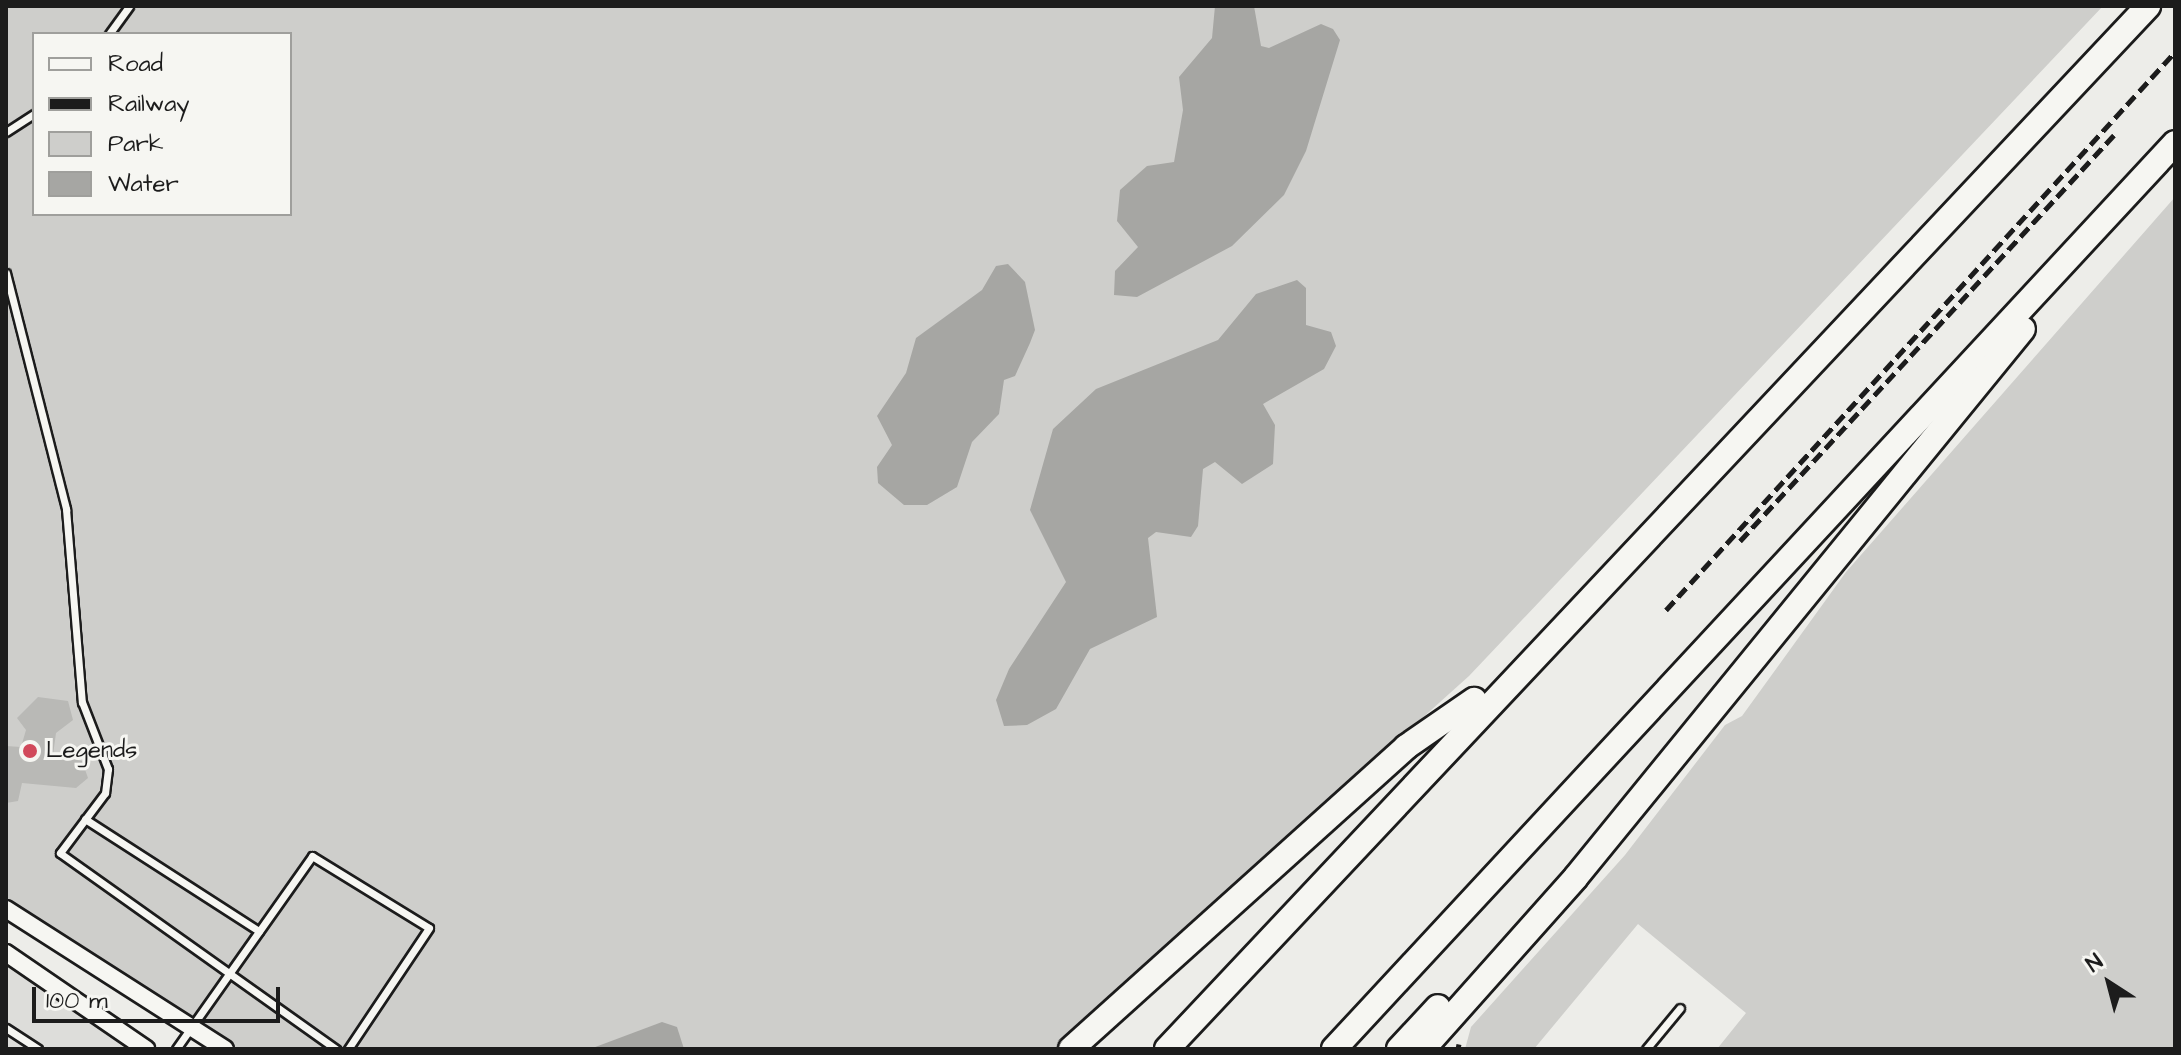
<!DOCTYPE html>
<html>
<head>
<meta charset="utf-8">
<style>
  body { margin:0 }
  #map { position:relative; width:2181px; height:1055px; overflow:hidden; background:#edede9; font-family:"Architects Daughter",sans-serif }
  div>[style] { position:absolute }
  .built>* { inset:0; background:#ddddda }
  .green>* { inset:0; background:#cececb }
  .water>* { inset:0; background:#a6a6a3 }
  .building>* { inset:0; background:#b9b9b6 }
  .roads { filter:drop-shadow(2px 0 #1c1c1c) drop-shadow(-2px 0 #1c1c1c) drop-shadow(0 2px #1c1c1c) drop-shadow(0 -2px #1c1c1c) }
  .service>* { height:7px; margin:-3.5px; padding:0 3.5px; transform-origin:3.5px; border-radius:3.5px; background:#f6f6f2 }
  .tertiary>* { height:16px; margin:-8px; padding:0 8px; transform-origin:8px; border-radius:8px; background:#f6f6f2 }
  .motorway>* { height:24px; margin:-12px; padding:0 12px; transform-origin:12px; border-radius:12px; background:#f6f6f2 }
  .rail>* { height:5px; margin-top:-2.5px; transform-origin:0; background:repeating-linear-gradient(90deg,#1c1c1c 0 12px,transparent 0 18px) }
  .dots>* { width:22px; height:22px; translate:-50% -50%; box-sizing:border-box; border:4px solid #f6f6f2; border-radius:50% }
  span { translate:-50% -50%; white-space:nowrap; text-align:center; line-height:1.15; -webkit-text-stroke:6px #f6f6f2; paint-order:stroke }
  .poi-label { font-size:24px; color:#1c1c1c }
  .left { translate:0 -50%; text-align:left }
  .frame { position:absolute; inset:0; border:8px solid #1c1c1c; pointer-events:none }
  .legend { position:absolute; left:32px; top:32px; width:260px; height:184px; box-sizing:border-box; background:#f6f6f2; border:2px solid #9f9f9c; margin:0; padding:10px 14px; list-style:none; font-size:24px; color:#1c1c1c }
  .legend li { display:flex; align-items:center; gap:16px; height:40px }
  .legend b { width:40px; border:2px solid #9f9f9c }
  .north { position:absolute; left:2069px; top:943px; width:80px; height:80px; -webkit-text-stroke:6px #f6f6f2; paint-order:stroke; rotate:324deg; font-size:22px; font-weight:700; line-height:32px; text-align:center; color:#1c1c1c }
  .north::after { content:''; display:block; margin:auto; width:28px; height:36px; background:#1c1c1c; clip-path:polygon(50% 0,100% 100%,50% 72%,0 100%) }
  .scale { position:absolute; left:32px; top:987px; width:248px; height:36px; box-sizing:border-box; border:4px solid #1c1c1c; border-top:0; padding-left:10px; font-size:24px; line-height:28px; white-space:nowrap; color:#1c1c1c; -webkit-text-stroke:6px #f6f6f2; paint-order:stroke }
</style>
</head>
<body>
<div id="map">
  <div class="built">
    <div style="clip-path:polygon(6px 953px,146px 1049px,6px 1049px)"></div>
  </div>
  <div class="green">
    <div style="clip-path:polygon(evenodd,6px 6px,2103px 6px,1469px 676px,1054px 1049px,225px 1049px,6px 909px,6px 6px,34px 34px,290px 34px,290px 214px,34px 214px,34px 34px)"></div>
    <div style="clip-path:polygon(2175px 197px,2175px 1049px,1717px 1049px,1746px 1013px,1638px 924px,1534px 1049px,1465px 1049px,1471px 1027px,1625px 855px,1725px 725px,1742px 716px,1846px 572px)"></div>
  </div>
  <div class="water">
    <div style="clip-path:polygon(1215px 6px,1254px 6px,1261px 46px,1269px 48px,1321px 24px,1333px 29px,1340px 40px,1306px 151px,1284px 195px,1232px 246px,1137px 297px,1114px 295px,1115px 271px,1138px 247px,1117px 221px,1120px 190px,1147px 166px,1174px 162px,1183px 110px,1179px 77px,1212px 38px)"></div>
    <div style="clip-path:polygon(1008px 264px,1025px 282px,1035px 330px,1030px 343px,1015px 376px,1004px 380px,999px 414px,972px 442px,957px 487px,927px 505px,904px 505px,878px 483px,877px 467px,892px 445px,877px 416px,906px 373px,916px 338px,982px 290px,996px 266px)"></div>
    <div style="clip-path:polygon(1297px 280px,1306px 288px,1306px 325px,1331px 332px,1336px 346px,1324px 369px,1263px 404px,1275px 425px,1273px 464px,1242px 484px,1215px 462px,1203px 469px,1198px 526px,1191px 537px,1156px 532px,1148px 538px,1157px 617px,1090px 649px,1056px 709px,1027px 725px,1004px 726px,996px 700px,1009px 669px,1066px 582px,1030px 510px,1053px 429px,1096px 389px,1218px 340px,1256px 294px)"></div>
    <div style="clip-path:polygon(662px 1022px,677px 1027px,684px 1049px,590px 1049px)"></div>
  </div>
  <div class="building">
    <div style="clip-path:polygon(38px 697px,68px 701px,73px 720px,56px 733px,53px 755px,82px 761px,88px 778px,76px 788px,22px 783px,18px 801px,6px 803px,6px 746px,21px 747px,26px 730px,17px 718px)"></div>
  </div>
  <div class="roads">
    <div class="service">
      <div style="left:109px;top:34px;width:34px;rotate:-54deg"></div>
      <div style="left:6px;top:132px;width:33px;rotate:-33deg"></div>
      <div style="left:6px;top:273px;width:244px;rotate:75.7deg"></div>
      <div style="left:66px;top:509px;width:194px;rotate:85.3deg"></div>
      <div style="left:82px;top:702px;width:72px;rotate:68.8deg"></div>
      <div style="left:108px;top:769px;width:24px;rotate:97deg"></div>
      <div style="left:105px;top:793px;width:75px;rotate:126.9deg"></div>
      <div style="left:60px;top:853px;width:339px;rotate:35.4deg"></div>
      <div style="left:85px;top:819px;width:207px;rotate:32.8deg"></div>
      <div style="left:6px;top:1028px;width:38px;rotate:33deg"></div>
      <div style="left:176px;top:1049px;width:236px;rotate:-54.8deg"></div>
      <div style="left:312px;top:856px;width:137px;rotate:31.6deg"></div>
      <div style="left:429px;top:928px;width:146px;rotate:123.8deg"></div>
      <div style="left:1646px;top:1049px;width:53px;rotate:-50.3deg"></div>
    </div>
    <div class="tertiary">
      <div style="left:6px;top:909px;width:260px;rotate:32.6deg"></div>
      <div style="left:6px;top:953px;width:170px;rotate:34.4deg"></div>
    </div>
    <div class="motorway">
      <div style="left:1071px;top:1049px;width:451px;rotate:-42deg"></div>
      <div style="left:1406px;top:747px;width:83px;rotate:-34.7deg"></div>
      <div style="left:1167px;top:1049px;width:1432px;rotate:-46.75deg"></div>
      <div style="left:1334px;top:1049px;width:1236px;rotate:-47.13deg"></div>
      <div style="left:1399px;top:1049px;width:57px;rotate:-47.1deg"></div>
      <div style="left:1423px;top:1049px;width:230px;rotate:-48.3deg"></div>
      <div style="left:1576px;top:877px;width:707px;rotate:-50.8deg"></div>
    </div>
  </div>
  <div class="rail">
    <div style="left:1740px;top:541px;width:552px;rotate:-47.35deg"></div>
    <div style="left:1666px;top:610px;width:755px;rotate:-47.63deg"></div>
    <div style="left:1458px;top:1049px;width:5px;rotate:-79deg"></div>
  </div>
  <div class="dots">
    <div style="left:30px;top:751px;background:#d1495b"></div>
  </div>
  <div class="poi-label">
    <span class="left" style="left:46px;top:751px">Legends</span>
  </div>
  <div class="frame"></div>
  <ul class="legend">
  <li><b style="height:10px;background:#f6f6f2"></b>Road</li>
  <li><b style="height:10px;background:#1c1c1c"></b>Railway</li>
  <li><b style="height:22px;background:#cececb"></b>Park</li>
  <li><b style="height:22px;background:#a6a6a3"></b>Water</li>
  </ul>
  <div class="north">N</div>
  <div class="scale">100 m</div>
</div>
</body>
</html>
